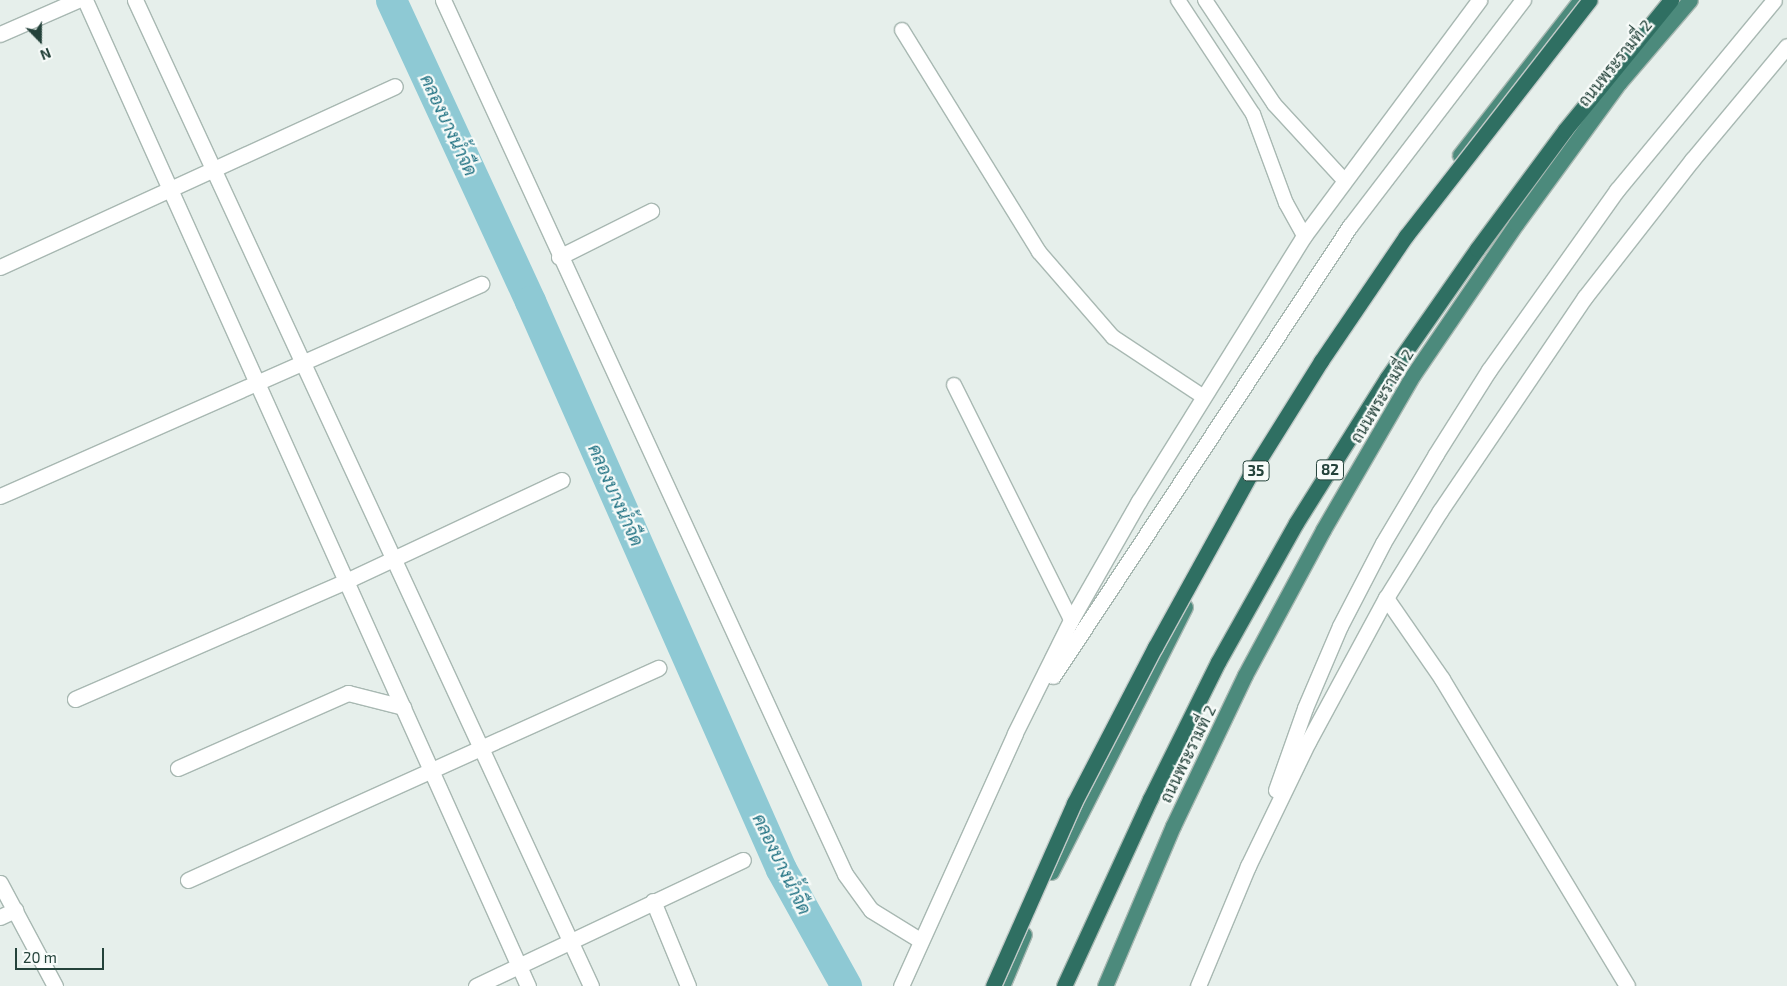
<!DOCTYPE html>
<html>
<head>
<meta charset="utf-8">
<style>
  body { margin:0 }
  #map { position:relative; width:1787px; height:986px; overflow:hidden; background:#e6efeb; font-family:"Exo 2",Sarabun,sans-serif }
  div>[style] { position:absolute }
  .canal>* { height:31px; margin:-15.5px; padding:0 15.5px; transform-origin:15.5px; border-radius:15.5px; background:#8ec9d4 }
  .roads { filter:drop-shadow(1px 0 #a8b8b2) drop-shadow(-1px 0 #a8b8b2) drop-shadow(0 1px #a8b8b2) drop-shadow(0 -1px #a8b8b2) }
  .service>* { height:14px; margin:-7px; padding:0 7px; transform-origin:7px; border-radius:7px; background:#fff }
  .minor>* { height:15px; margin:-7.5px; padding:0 7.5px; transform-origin:7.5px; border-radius:7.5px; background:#fff }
  .secondary>* { height:15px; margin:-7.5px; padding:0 7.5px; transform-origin:7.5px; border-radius:7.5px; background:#fff }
  .trunk>* { height:15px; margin:-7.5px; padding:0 7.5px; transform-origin:7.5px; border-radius:7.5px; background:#4c8a7c }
  .motorway>* { height:15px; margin:-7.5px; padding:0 7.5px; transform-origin:7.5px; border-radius:7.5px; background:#2f6f62 }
  .bridges { filter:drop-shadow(1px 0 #c2cac8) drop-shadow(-1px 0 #c2cac8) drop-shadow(0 1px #c2cac8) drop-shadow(0 -1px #c2cac8) }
  .motorway-bridge>* { height:15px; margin:-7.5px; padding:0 7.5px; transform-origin:7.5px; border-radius:7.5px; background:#2f6f62 }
  span { translate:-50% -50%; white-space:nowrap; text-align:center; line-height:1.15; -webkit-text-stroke:4.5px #f7fbf9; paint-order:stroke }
  .shield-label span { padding:1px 4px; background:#f7fbf9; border:1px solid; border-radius:4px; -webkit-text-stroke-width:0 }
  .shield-label { font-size:15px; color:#24423a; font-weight:700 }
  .street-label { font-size:16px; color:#24423a }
  .water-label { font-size:18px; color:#1c6f80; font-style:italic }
  .north { position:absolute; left:15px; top:15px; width:50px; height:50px; -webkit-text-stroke:4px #f7fbf9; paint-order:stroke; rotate:158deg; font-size:14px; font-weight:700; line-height:20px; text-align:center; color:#24423a }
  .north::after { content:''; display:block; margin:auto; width:18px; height:22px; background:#24423a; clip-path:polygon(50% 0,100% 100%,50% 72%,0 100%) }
  .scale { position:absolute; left:15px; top:948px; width:89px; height:22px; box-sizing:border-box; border:2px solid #24423a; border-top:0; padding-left:6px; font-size:15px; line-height:18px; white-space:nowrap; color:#24423a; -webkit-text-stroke:4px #f7fbf9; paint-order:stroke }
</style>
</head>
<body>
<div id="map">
  <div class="canal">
    <div style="left:391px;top:0;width:332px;rotate:65.2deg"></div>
    <div style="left:530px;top:301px;width:621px;rotate:66.16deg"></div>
    <div style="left:781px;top:869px;width:134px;rotate:60.9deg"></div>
  </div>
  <div class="roads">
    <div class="service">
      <div style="left:1178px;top:0;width:136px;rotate:56.7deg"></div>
      <div style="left:1253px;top:114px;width:95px;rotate:69.7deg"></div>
      <div style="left:1286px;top:203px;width:38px;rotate:61deg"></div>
      <div style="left:1205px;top:0;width:125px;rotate:56.4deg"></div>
      <div style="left:1274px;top:104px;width:102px;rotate:47.4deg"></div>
      <div style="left:902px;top:30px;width:261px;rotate:58.3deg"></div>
      <div style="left:1039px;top:252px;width:113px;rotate:49deg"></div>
      <div style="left:1113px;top:337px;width:107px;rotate:33.5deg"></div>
      <div style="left:954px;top:385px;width:263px;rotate:63.5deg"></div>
    </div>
    <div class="minor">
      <div style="left:85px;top:0;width:1081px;rotate:65.81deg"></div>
      <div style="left:135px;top:0;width:1086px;rotate:65.18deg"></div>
      <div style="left:443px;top:0;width:962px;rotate:65.3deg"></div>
      <div style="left:845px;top:874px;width:44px;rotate:54.2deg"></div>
      <div style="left:871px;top:910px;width:57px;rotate:31.5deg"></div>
      <div style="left:0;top:34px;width:85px;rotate:-23.6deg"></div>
      <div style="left:559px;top:257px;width:103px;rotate:-26.6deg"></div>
      <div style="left:0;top:267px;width:434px;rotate:-24.6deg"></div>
      <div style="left:0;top:496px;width:526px;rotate:-23.79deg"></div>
      <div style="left:1386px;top:598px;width:98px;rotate:55.3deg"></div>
      <div style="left:1442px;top:679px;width:358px;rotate:58.9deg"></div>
      <div style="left:75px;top:699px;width:296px;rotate:-23.5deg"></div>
      <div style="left:346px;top:581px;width:238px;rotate:-25.1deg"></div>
      <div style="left:178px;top:768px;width:186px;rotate:-23.8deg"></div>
      <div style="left:348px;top:693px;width:57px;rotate:14.3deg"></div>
      <div style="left:188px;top:880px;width:516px;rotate:-24.28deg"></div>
      <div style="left:0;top:883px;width:117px;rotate:61.9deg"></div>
      <div style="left:653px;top:901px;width:92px;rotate:67.6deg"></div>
      <div style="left:0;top:917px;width:17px;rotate:-25deg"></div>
      <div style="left:476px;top:986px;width:295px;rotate:-25.3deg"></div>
    </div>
    <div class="secondary">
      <div style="left:1053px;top:676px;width:539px;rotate:-56.58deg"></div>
      <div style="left:1350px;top:226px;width:285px;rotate:-52.6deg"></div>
      <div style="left:1276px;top:790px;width:87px;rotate:-70.5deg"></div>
      <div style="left:1305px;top:708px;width:89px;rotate:-66.9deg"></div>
      <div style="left:1340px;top:626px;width:93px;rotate:-62.6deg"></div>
      <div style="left:1383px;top:543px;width:104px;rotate:-59.2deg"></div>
      <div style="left:1436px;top:454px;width:99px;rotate:-57.8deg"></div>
      <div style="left:1489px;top:370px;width:221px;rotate:-54.6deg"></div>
      <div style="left:1617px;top:190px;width:246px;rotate:-50.4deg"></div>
      <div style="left:901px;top:986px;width:277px;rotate:-65.7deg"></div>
      <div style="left:1015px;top:733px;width:126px;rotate:-63.6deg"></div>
      <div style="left:1071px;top:620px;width:137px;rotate:-60.3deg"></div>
      <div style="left:1139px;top:501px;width:312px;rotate:-58.1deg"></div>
      <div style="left:1304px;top:236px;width:294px;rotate:-53.4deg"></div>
      <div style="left:1198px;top:986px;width:130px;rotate:-67.4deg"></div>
      <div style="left:1248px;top:866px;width:138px;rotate:-64.2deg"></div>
      <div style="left:1308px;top:742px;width:164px;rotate:-61.6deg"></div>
      <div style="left:1386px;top:598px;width:102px;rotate:-58.2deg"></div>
      <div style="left:1440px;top:511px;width:258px;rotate:-55.9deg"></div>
      <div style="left:1585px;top:297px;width:174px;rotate:-52deg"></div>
      <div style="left:1692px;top:160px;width:148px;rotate:-50.2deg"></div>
    </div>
    <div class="trunk">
      <div style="left:1460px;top:155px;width:195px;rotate:-52.1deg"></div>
      <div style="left:1051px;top:872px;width:297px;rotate:-63.2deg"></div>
      <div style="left:1002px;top:986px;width:56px;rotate:-67.1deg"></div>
      <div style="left:1105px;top:986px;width:174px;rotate:-67deg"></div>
      <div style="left:1173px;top:826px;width:167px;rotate:-64.5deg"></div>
      <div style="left:1245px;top:675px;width:165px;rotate:-61.7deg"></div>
      <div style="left:1323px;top:530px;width:179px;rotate:-59.9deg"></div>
      <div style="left:1413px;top:375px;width:183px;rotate:-55.7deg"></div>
      <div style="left:1516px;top:224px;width:175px;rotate:-53.9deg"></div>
      <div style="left:1619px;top:83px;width:109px;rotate:-49.5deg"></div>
    </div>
    <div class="motorway">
      <div style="left:1064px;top:986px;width:206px;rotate:-65.3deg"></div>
      <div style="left:1150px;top:799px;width:153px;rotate:-63.6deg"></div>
      <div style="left:1218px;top:662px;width:159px;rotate:-60.7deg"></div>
      <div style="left:1296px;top:523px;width:171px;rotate:-57.9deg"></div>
      <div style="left:1387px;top:378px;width:157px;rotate:-55.1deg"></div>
      <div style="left:1477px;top:249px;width:148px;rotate:-53.5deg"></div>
      <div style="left:1565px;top:130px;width:168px;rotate:-50.8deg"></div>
    </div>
  </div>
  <div class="bridges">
    <div class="motorway-bridge">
      <div style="left:993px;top:986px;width:200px;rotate:-66.1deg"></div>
      <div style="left:1074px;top:803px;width:176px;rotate:-62.6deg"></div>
      <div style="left:1155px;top:647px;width:199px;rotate:-61.1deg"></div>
      <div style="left:1251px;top:473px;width:132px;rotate:-58deg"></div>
      <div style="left:1321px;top:361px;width:151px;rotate:-55.8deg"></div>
      <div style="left:1406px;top:236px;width:299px;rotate:-52.1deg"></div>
    </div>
  </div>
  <div class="shield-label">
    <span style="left:1330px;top:470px">82</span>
    <span style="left:1256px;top:471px">35</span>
  </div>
  <div class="street-label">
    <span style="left:1615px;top:63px;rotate:-51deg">ถนนพระรามที่ 2</span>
    <span style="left:1382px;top:396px;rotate:-59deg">ถนนพระรามที่ 2</span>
    <span style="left:1188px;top:754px;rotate:-64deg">ถนนพระรามที่ 2</span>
  </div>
  <div class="water-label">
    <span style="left:449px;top:125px;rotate:65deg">คลองบางน้ำจืด</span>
    <span style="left:616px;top:495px;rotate:66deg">คลองบางน้ำจืด</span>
    <span style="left:782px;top:864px;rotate:64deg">คลองบางน้ำจืด</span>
  </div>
  <div class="north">N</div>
  <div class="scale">20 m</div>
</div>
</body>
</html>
